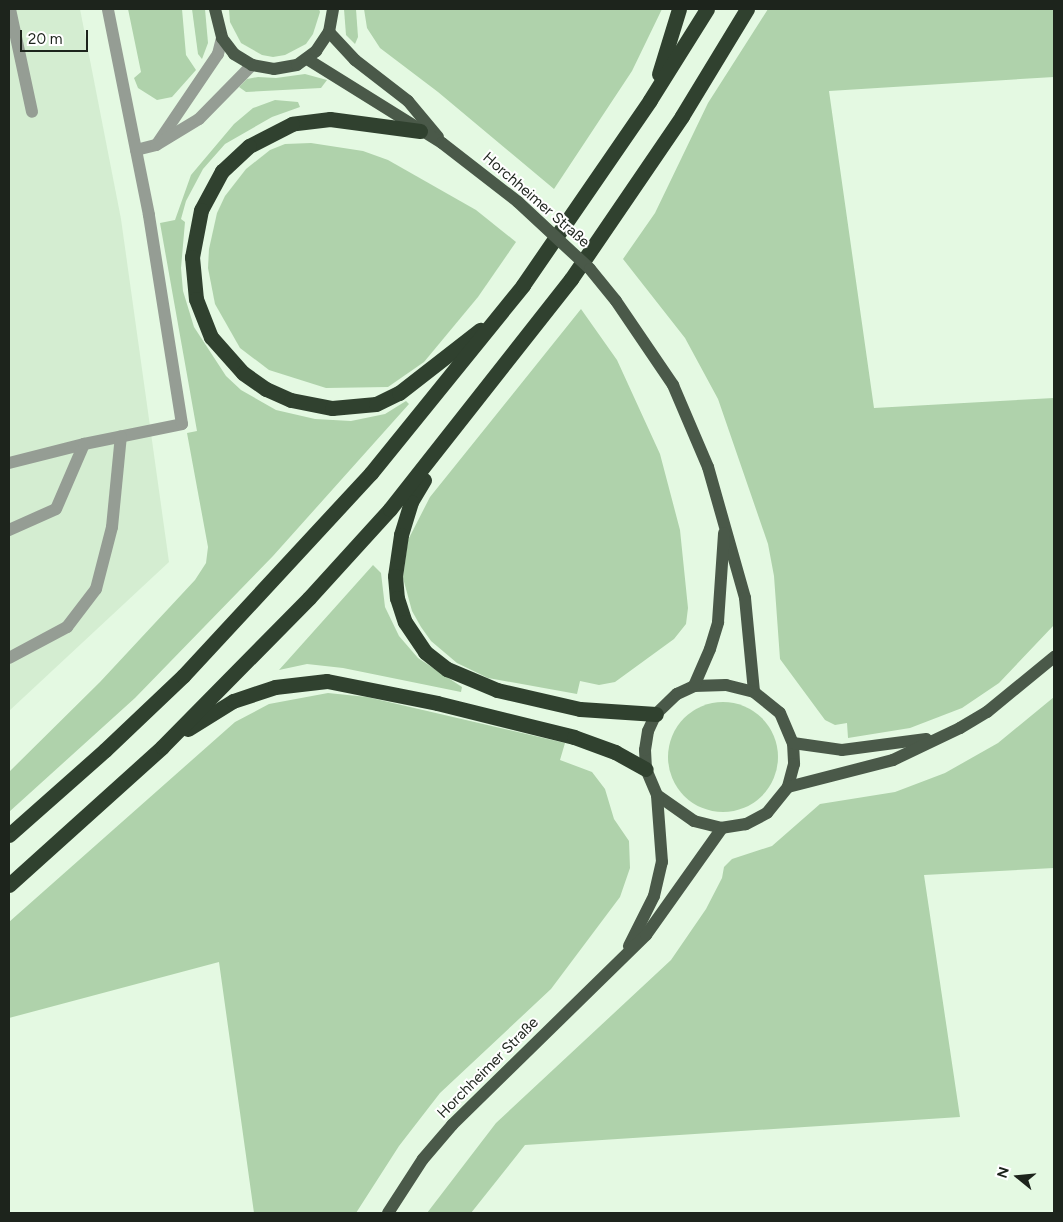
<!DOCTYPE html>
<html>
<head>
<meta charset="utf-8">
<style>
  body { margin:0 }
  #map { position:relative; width:1063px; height:1222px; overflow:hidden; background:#e4f9e2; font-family:Figtree,sans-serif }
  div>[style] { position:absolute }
  .built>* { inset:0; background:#d4edd1 }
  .green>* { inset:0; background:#afd2ab }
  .round { border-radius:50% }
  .minor>* { height:12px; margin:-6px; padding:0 6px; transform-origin:6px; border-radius:6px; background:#959d94 }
  .major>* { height:12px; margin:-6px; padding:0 6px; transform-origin:6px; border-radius:6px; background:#4a5949 }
  .highway>* { height:15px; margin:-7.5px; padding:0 7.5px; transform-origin:7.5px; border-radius:7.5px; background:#30412f }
  .major-bridge>* { height:12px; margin:-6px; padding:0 6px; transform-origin:6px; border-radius:6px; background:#4a5949 }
  span { translate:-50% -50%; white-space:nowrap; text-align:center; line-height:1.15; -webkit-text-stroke:4px #fff; paint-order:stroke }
  .street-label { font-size:15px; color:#1d241c }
  .frame { position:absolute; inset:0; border:10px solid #1d241c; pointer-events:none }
  .north { position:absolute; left:993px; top:1152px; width:50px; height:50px; -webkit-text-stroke:4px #fff; paint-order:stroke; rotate:287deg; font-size:14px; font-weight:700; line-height:20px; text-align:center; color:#1d241c }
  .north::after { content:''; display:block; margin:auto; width:18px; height:22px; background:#1d241c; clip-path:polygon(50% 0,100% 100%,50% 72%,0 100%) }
  .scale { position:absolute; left:20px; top:30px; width:68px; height:22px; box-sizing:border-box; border:2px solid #1d241c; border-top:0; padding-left:6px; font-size:15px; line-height:18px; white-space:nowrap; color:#1d241c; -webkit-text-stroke:4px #fff; paint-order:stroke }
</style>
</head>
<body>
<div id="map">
  <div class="built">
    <div style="clip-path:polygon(9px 9px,80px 9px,121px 219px,169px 562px,9px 711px)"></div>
  </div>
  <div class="green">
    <div style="clip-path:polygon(128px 9px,182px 9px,186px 55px,196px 70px,172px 97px,157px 100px,138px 88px,134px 78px,141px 72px)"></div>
    <div style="clip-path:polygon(192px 9px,205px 9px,208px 43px,202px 59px,198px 54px)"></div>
    <div style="clip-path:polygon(229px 9px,319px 9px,320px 12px,313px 34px,306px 44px,285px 55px,273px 57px,262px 55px,241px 43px,230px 22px)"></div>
    <div style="clip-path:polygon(344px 9px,356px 9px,358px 37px,355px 44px,346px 35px)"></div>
    <div style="clip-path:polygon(364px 9px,662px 9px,632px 71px,554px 189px,438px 92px,380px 48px,367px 28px)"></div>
    <div style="clip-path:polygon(768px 9px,1054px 9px,1054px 77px,829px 91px,874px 408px,1054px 398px,1054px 625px,999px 683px,962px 708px,910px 728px,848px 738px,847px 723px,835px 725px,825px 720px,780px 659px,774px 576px,768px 544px,718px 399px,685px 338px,623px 259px,655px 213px,708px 103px)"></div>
    <div style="clip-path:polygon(305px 74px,327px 80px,321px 88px,246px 92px,239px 87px,247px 79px,258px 77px,276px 78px)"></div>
    <div style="clip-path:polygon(275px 100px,298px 102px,300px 107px,272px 117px,225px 144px,203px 169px,186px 201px,181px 219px,185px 222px,181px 268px,183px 291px,194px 327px,226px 376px,241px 390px,276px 410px,315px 419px,351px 421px,385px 414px,406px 401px,409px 404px,273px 556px,135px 698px,9px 812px,9px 772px,100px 682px,195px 580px,206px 563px,208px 547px,187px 433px,197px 431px,160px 223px,175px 220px,191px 175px,234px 124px,253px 108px)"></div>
    <div style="clip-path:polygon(311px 143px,363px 151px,388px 160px,476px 210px,516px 242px,478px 297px,424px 362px,388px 387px,326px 388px,269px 370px,240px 348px,215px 304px,208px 268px,209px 249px,217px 213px,225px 196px,246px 169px,270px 150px,285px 144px)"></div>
    <div style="clip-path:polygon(581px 309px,617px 360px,660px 454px,680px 530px,688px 608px,686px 624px,674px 639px,615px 682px,599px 685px,580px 681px,577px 694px,488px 678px,457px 663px,431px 641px,421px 627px,412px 611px,403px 578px,408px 540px,430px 497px)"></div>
    <div style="clip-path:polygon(373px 565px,381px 573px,385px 607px,399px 636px,418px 658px,462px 687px,461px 692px,343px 668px,307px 664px,279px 670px)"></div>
    <div style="clip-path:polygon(328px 693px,367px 697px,565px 743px,560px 760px,592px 772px,605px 789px,614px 819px,629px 841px,630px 868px,620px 897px,551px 989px,440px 1093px,399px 1146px,356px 1213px,254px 1213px,219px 962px,9px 1018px,9px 922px,235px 722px,269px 704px)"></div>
    <div style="clip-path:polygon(1054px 697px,1054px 868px,924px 875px,960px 1117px,525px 1145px,471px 1213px,427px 1213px,496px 1123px,671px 960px,706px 909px,722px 878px,724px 867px,732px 859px,772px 846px,820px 804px,895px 792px,945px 773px,998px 743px)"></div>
    <div class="round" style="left:668px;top:702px;width:110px;height:110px"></div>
  </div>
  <div class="minor">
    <div style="left:10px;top:9px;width:105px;rotate:77.9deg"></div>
    <div style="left:157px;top:144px;width:109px;rotate:-55.9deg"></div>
    <div style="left:218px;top:54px;width:16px;rotate:-76deg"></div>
    <div style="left:136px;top:150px;width:21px;rotate:-14deg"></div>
    <div style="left:156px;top:145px;width:50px;rotate:-31.2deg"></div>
    <div style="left:199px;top:119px;width:76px;rotate:-45.5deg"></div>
    <div style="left:9px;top:463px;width:77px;rotate:-14.2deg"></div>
    <div style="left:9px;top:530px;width:51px;rotate:-24.1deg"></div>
    <div style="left:56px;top:509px;width:71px;rotate:-66.7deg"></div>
    <div style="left:84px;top:444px;width:100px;rotate:-11.5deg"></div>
    <div style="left:182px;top:424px;width:212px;rotate:-99deg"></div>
    <div style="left:149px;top:215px;width:210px;rotate:-101.3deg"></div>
    <div style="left:9px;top:658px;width:66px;rotate:-28.1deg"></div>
    <div style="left:67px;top:627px;width:48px;rotate:-52.7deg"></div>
    <div style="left:96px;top:589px;width:64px;rotate:-75.5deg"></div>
    <div style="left:112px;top:527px;width:91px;rotate:-84.4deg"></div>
  </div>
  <div class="major">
    <div style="left:215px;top:9px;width:30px;rotate:76deg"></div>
    <div style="left:222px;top:38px;width:20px;rotate:53deg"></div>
    <div style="left:234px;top:54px;width:21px;rotate:31deg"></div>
    <div style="left:252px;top:65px;width:22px;rotate:10deg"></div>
    <div style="left:274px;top:69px;width:23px;rotate:-10deg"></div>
    <div style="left:297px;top:65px;width:24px;rotate:-36deg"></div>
    <div style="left:316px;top:51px;width:23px;rotate:-56deg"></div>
    <div style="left:329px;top:32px;width:23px;rotate:-80deg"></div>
    <div style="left:329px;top:32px;width:38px;rotate:47deg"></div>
    <div style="left:355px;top:60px;width:67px;rotate:37.7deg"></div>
    <div style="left:408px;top:101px;width:47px;rotate:50.2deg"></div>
    <div style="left:307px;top:59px;width:159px;rotate:31.9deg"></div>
    <div style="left:442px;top:143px;width:96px;rotate:37.8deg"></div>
    <div style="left:616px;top:301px;width:102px;rotate:55.8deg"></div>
    <div style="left:673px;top:385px;width:89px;rotate:66.9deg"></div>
    <div style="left:708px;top:467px;width:136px;rotate:74.2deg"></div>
    <div style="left:745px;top:598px;width:94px;rotate:84.5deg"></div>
    <div style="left:726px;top:685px;width:29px;rotate:14deg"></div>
    <div style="left:754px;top:692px;width:33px;rotate:39deg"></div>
    <div style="left:780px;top:713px;width:33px;rotate:67deg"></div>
    <div style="left:793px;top:743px;width:21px;rotate:87deg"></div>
    <div style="left:794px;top:764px;width:24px;rotate:105deg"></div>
    <div style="left:788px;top:787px;width:33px;rotate:129deg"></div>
    <div style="left:767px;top:813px;width:24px;rotate:152deg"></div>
    <div style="left:746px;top:824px;width:24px;rotate:171deg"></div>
    <div style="left:722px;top:828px;width:29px;rotate:-166deg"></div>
    <div style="left:694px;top:821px;width:45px;rotate:-144.9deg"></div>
    <div style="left:657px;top:795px;width:28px;rotate:-113deg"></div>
    <div style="left:646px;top:769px;width:19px;rotate:-93deg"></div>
    <div style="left:645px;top:750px;width:19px;rotate:-81deg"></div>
    <div style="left:648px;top:731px;width:19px;rotate:-65deg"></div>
    <div style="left:656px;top:714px;width:29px;rotate:-44deg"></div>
    <div style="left:677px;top:694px;width:19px;rotate:-25deg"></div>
    <div style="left:694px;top:686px;width:32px;rotate:-2deg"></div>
    <div style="left:694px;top:686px;width:40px;rotate:-66.6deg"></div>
    <div style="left:710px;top:649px;width:28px;rotate:-73deg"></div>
    <div style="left:718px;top:622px;width:89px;rotate:-86.1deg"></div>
    <div style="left:793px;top:743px;width:49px;rotate:8.1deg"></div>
    <div style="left:842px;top:750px;width:85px;rotate:-7.5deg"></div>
    <div style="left:788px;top:787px;width:108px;rotate:-14.4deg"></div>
    <div style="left:893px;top:760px;width:74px;rotate:-25.5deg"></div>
    <div style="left:960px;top:728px;width:31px;rotate:-31deg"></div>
    <div style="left:987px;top:712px;width:87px;rotate:-39.4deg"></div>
    <div style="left:629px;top:946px;width:56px;rotate:-63.4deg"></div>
    <div style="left:654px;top:896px;width:35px;rotate:-77deg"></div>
    <div style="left:662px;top:862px;width:67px;rotate:-94.3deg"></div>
    <div style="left:388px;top:1213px;width:64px;rotate:-57.1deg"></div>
    <div style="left:423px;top:1159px;width:45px;rotate:-49.5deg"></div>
    <div style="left:452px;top:1125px;width:272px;rotate:-44.4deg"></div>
    <div style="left:646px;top:935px;width:131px;rotate:-54.6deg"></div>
  </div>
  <div class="highway">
    <div style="left:659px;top:74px;width:68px;rotate:-72.9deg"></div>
    <div style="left:420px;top:131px;width:91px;rotate:-172.4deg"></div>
    <div style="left:330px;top:119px;width:38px;rotate:173deg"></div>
    <div style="left:292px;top:124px;width:48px;rotate:152.9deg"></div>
    <div style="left:249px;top:146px;width:37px;rotate:137deg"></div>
    <div style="left:222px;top:171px;width:44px;rotate:118.3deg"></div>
    <div style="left:201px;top:210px;width:48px;rotate:100.8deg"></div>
    <div style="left:192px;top:257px;width:42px;rotate:84.6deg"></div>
    <div style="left:196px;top:299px;width:41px;rotate:68.5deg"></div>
    <div style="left:211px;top:337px;width:48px;rotate:48.4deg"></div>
    <div style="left:243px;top:373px;width:28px;rotate:35deg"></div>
    <div style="left:266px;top:389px;width:27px;rotate:24deg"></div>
    <div style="left:291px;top:400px;width:42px;rotate:11deg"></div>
    <div style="left:332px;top:408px;width:44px;rotate:-5.2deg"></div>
    <div style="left:376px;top:404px;width:25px;rotate:-26deg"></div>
    <div style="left:399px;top:393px;width:103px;rotate:-37.9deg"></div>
    <div style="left:424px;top:480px;width:26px;rotate:121deg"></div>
    <div style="left:411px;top:502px;width:34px;rotate:107deg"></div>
    <div style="left:401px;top:535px;width:41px;rotate:98.3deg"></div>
    <div style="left:395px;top:576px;width:22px;rotate:85deg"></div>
    <div style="left:397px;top:598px;width:25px;rotate:72deg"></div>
    <div style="left:405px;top:622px;width:36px;rotate:56deg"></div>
    <div style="left:425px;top:652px;width:28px;rotate:38deg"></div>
    <div style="left:447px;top:669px;width:54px;rotate:22.8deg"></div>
    <div style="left:497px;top:690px;width:85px;rotate:12.9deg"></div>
    <div style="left:580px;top:709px;width:76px;rotate:3.8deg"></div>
    <div style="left:188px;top:729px;width:53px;rotate:-31.9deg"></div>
    <div style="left:233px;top:701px;width:44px;rotate:-18.4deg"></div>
    <div style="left:275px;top:687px;width:52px;rotate:-6.6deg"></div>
    <div style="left:327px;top:681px;width:112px;rotate:11.3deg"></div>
    <div style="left:437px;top:703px;width:141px;rotate:13.9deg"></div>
    <div style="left:574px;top:737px;width:44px;rotate:20.1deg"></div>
    <div style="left:615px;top:752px;width:35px;rotate:29deg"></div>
    <div style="left:9px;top:835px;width:128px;rotate:-41.5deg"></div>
    <div style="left:105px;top:750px;width:108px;rotate:-43.5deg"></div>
    <div style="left:183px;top:676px;width:277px;rotate:-47.2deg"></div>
    <div style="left:371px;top:473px;width:242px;rotate:-51deg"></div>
    <div style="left:523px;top:285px;width:224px;rotate:-55.5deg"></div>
    <div style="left:650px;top:100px;width:107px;rotate:-57.9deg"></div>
    <div style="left:9px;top:885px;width:206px;rotate:-42deg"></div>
    <div style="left:162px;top:747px;width:209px;rotate:-45.4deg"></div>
    <div style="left:309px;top:598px;width:120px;rotate:-47.7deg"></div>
    <div style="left:390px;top:509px;width:293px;rotate:-51.8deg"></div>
    <div style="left:571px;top:279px;width:197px;rotate:-55.7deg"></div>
    <div style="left:682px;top:116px;width:125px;rotate:-58.7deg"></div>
  </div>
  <div class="major-bridge">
    <div style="left:518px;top:202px;width:98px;rotate:42.9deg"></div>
    <div style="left:590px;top:269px;width:41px;rotate:50.9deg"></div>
  </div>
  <div class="street-label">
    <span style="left:536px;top:200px;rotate:41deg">Horchheimer Straße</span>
    <span style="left:488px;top:1068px;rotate:-45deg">Horchheimer Straße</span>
  </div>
  <div class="frame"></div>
  <div class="north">N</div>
  <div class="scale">20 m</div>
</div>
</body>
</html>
